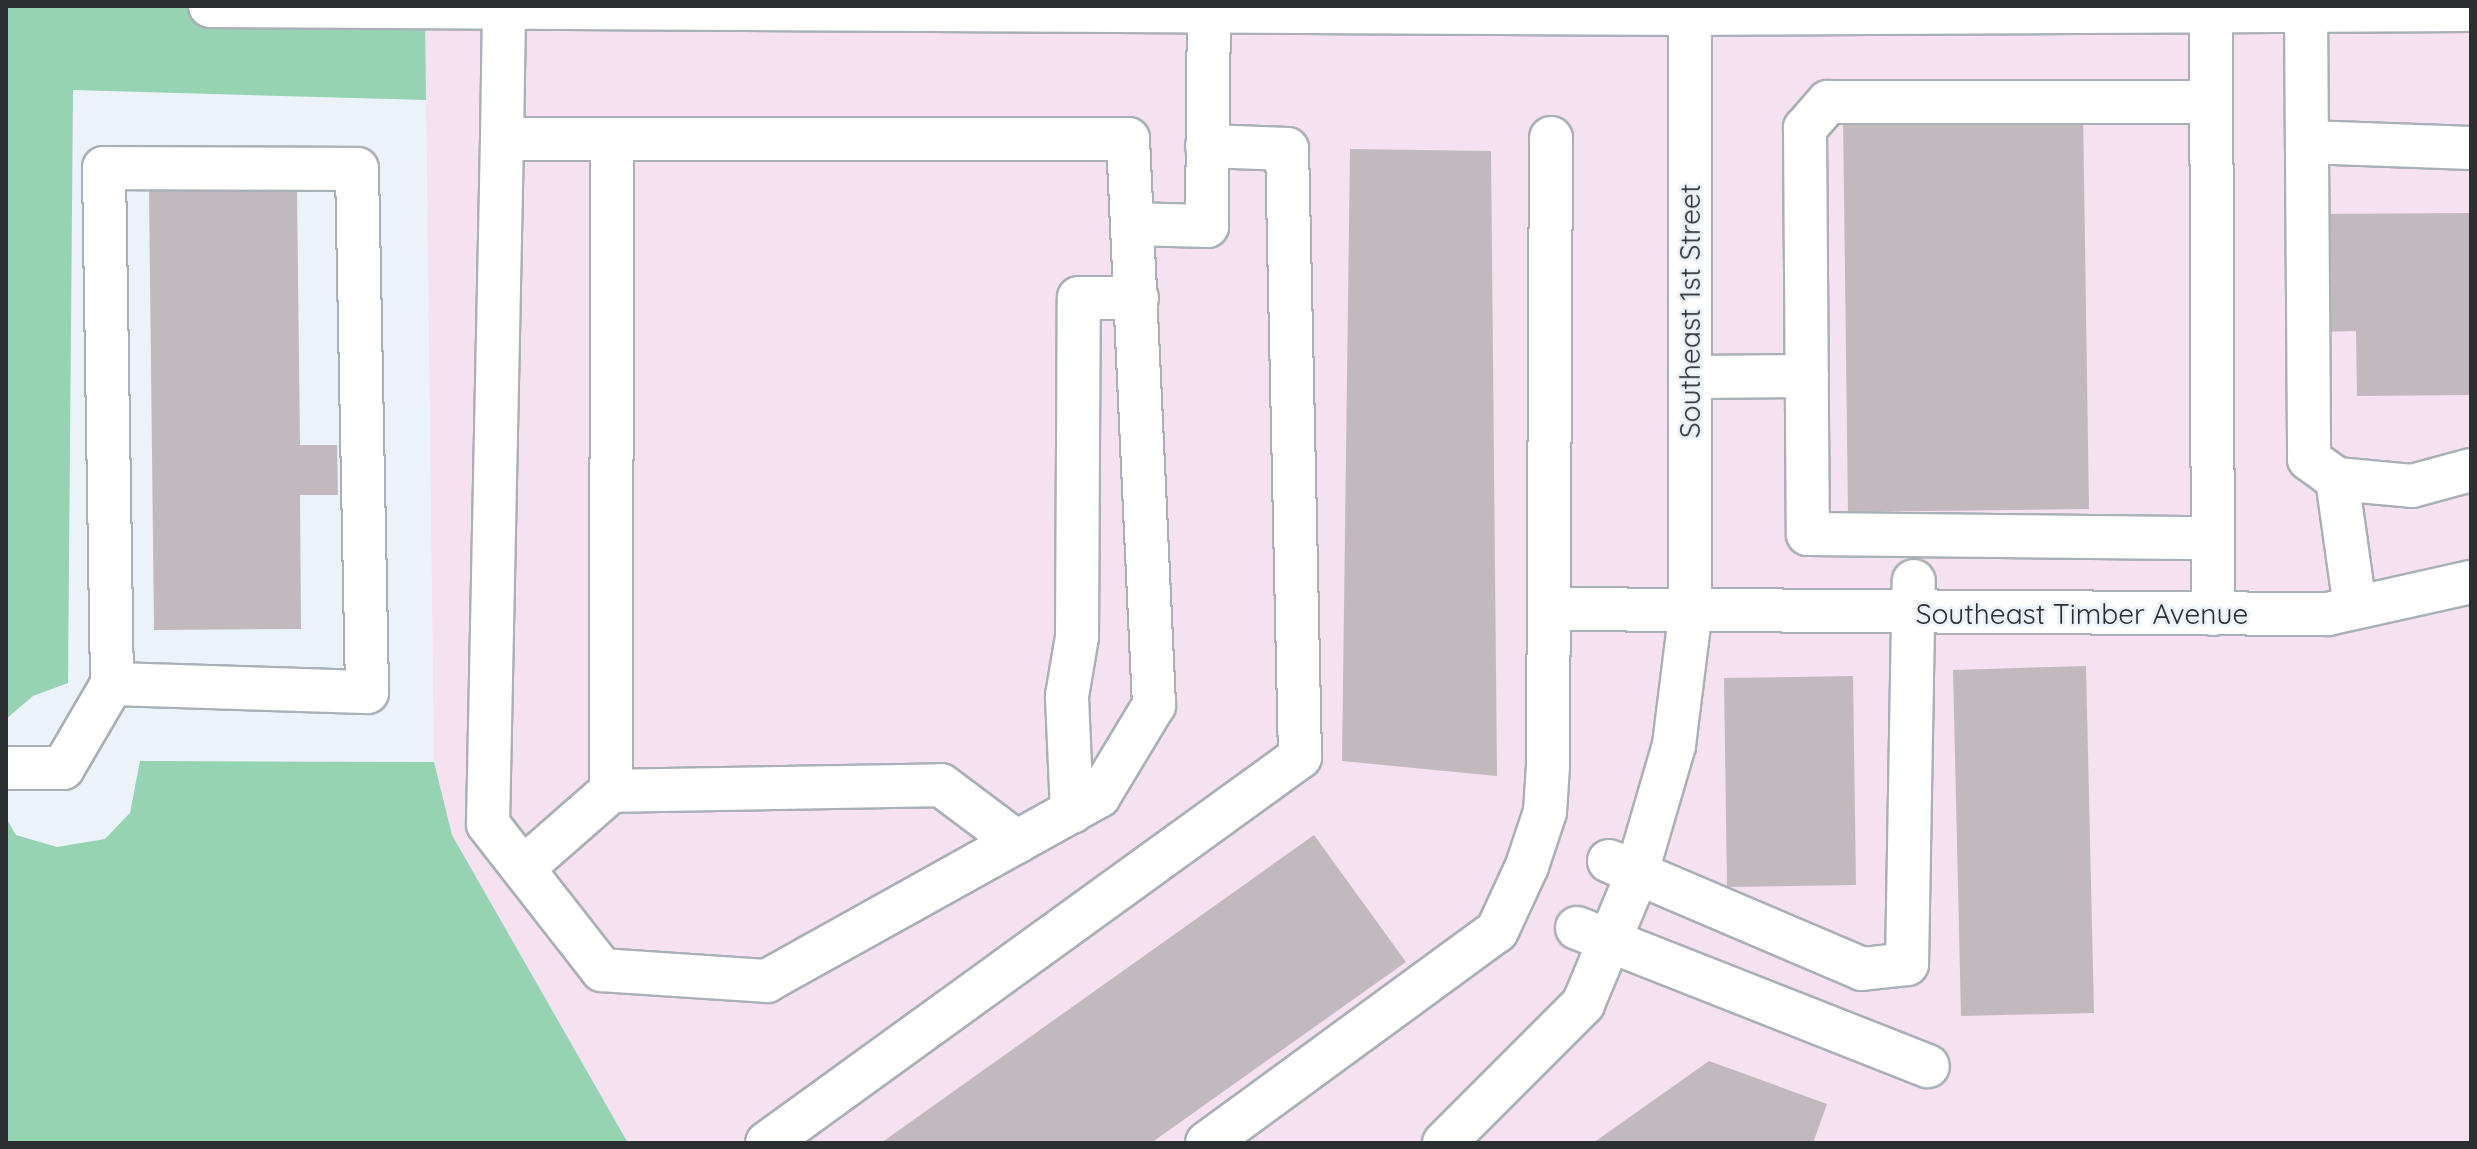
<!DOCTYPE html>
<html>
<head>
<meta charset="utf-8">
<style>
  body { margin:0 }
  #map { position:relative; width:2477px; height:1149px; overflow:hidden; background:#ecf2fa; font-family:Quicksand,sans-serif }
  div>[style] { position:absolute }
  .industrial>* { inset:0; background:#f5e1f0 }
  .green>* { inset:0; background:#95d3b3 }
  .building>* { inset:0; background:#c2b9be }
  .roads { filter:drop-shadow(2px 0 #a9b0b7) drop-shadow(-2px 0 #a9b0b7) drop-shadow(0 2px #a9b0b7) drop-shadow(0 -2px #a9b0b7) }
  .minor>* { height:42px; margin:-21px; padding:0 21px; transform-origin:21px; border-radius:21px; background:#fff }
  span { translate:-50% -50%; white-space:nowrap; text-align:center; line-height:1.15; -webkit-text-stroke:6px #ecf2fa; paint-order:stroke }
  .street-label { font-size:28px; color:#2c2f32 }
  .frame { position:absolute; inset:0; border:8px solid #2c2f32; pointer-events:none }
</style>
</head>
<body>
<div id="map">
  <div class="industrial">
    <div style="clip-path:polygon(425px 6px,2471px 6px,2471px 1143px,628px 1143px,452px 835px,434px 762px)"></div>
  </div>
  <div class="green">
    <div style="clip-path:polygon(6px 6px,425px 6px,426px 100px,73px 90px,68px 683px,33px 696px,6px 719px)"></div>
    <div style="clip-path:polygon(140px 761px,434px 762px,452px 835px,628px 1143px,6px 1143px,6px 818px,16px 835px,57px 847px,105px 839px,130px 813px)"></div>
  </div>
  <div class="building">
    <div style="clip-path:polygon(2083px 112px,2089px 509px,1848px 512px,1843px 115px)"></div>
    <div style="clip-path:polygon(1350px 149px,1491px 151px,1497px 776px,1342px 761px)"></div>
    <div style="clip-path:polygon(297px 189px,300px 445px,337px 445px,338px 495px,300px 495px,301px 629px,154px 630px,149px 191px)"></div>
    <div style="clip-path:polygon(2471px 213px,2471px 395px,2357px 396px,2356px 331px,2317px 332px,2316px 214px)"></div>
    <div style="clip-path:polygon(2086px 666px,2094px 1013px,1961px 1016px,1953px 670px)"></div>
    <div style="clip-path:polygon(1853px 676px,1856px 885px,1727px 887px,1724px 678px)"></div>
    <div style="clip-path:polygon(1314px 835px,1406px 962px,1151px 1143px,881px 1143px)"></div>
    <div style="clip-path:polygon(1709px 1061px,1827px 1104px,1813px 1143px,1593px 1143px)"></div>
  </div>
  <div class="roads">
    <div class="minor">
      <div style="left:210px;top:6px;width:1480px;rotate:0.31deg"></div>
      <div style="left:1690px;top:14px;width:781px;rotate:-0.29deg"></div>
      <div style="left:2211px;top:11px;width:603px;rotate:89.81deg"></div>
      <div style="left:2306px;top:11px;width:448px;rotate:89.6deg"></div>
      <div style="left:2309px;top:459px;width:34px;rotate:36deg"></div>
      <div style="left:2337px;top:479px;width:129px;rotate:82deg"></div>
      <div style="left:2211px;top:102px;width:383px;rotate:180deg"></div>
      <div style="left:1828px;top:102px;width:35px;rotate:131deg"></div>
      <div style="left:1805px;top:128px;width:406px;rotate:89.6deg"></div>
      <div style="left:1808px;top:534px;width:404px;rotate:0.6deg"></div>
      <div style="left:502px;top:139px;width:626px"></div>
      <div style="left:1128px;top:139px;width:567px;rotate:87.37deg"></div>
      <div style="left:1154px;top:705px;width:106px;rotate:121.1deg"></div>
      <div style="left:1099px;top:796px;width:380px;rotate:150.9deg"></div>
      <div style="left:767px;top:981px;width:165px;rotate:-176.2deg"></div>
      <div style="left:602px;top:970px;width:185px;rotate:-128deg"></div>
      <div style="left:488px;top:824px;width:685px;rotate:-88.83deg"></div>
      <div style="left:502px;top:139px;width:132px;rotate:-89.1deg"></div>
      <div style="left:2307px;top:142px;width:164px;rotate:2.1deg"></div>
      <div style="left:1134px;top:224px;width:73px;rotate:1.6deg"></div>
      <div style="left:1207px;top:226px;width:220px;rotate:-89.5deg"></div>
      <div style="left:1690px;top:377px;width:117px;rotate:-0.5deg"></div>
      <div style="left:2337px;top:479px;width:75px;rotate:5.3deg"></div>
      <div style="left:2412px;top:486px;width:61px;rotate:-15.2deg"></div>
      <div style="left:1549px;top:609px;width:779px;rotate:0.37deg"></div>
      <div style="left:2328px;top:614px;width:147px;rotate:-12.6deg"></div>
      <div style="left:6px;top:768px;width:57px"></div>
      <div style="left:63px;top:768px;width:97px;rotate:-59.7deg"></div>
      <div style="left:112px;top:684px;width:516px;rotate:-90.89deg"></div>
      <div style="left:104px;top:168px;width:253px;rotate:0.2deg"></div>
      <div style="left:357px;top:169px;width:523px;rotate:88.9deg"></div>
      <div style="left:367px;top:692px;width:255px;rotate:-178.2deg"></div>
      <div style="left:611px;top:791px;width:651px;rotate:-89.91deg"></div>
      <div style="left:1072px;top:812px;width:116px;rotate:-92.5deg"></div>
      <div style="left:1067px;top:696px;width:60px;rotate:-80.4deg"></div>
      <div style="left:1077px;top:637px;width:339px;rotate:-89.7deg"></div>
      <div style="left:1079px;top:298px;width:58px"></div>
      <div style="left:1609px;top:861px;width:275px;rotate:23.1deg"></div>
      <div style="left:1862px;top:969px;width:45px;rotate:-6.3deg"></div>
      <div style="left:1907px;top:964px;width:383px;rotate:-89deg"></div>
      <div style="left:523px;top:868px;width:117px;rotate:-41.2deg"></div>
      <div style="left:611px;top:791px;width:330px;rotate:-1deg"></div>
      <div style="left:941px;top:785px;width:95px;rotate:36.9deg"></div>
      <div style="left:1577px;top:928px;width:377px;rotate:21.5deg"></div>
      <div style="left:767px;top:1143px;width:658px;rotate:-35.91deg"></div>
      <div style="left:1300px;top:757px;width:608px;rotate:-91.22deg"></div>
      <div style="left:1287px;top:149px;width:80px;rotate:-177.9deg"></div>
      <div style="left:1207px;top:1143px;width:359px;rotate:-36.2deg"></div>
      <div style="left:1497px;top:931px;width:72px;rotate:-65.2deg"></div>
      <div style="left:1527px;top:866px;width:57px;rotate:-71.6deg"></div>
      <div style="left:1545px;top:812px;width:47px;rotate:-86.3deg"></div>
      <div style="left:1548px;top:765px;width:627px;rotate:-89.73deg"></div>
      <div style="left:1444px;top:1143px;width:197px;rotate:-45deg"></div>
      <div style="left:1583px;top:1004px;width:132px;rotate:-67.3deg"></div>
      <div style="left:1634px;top:882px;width:143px;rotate:-73.7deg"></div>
      <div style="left:1674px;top:745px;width:130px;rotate:-82.9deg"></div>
      <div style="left:1690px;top:616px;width:610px;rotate:-90deg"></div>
    </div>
  </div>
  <div class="street-label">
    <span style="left:1690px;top:311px;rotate:-90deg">Southeast 1st Street</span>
    <span style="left:2082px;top:614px">Southeast Timber Avenue</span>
  </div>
  <div class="frame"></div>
</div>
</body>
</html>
